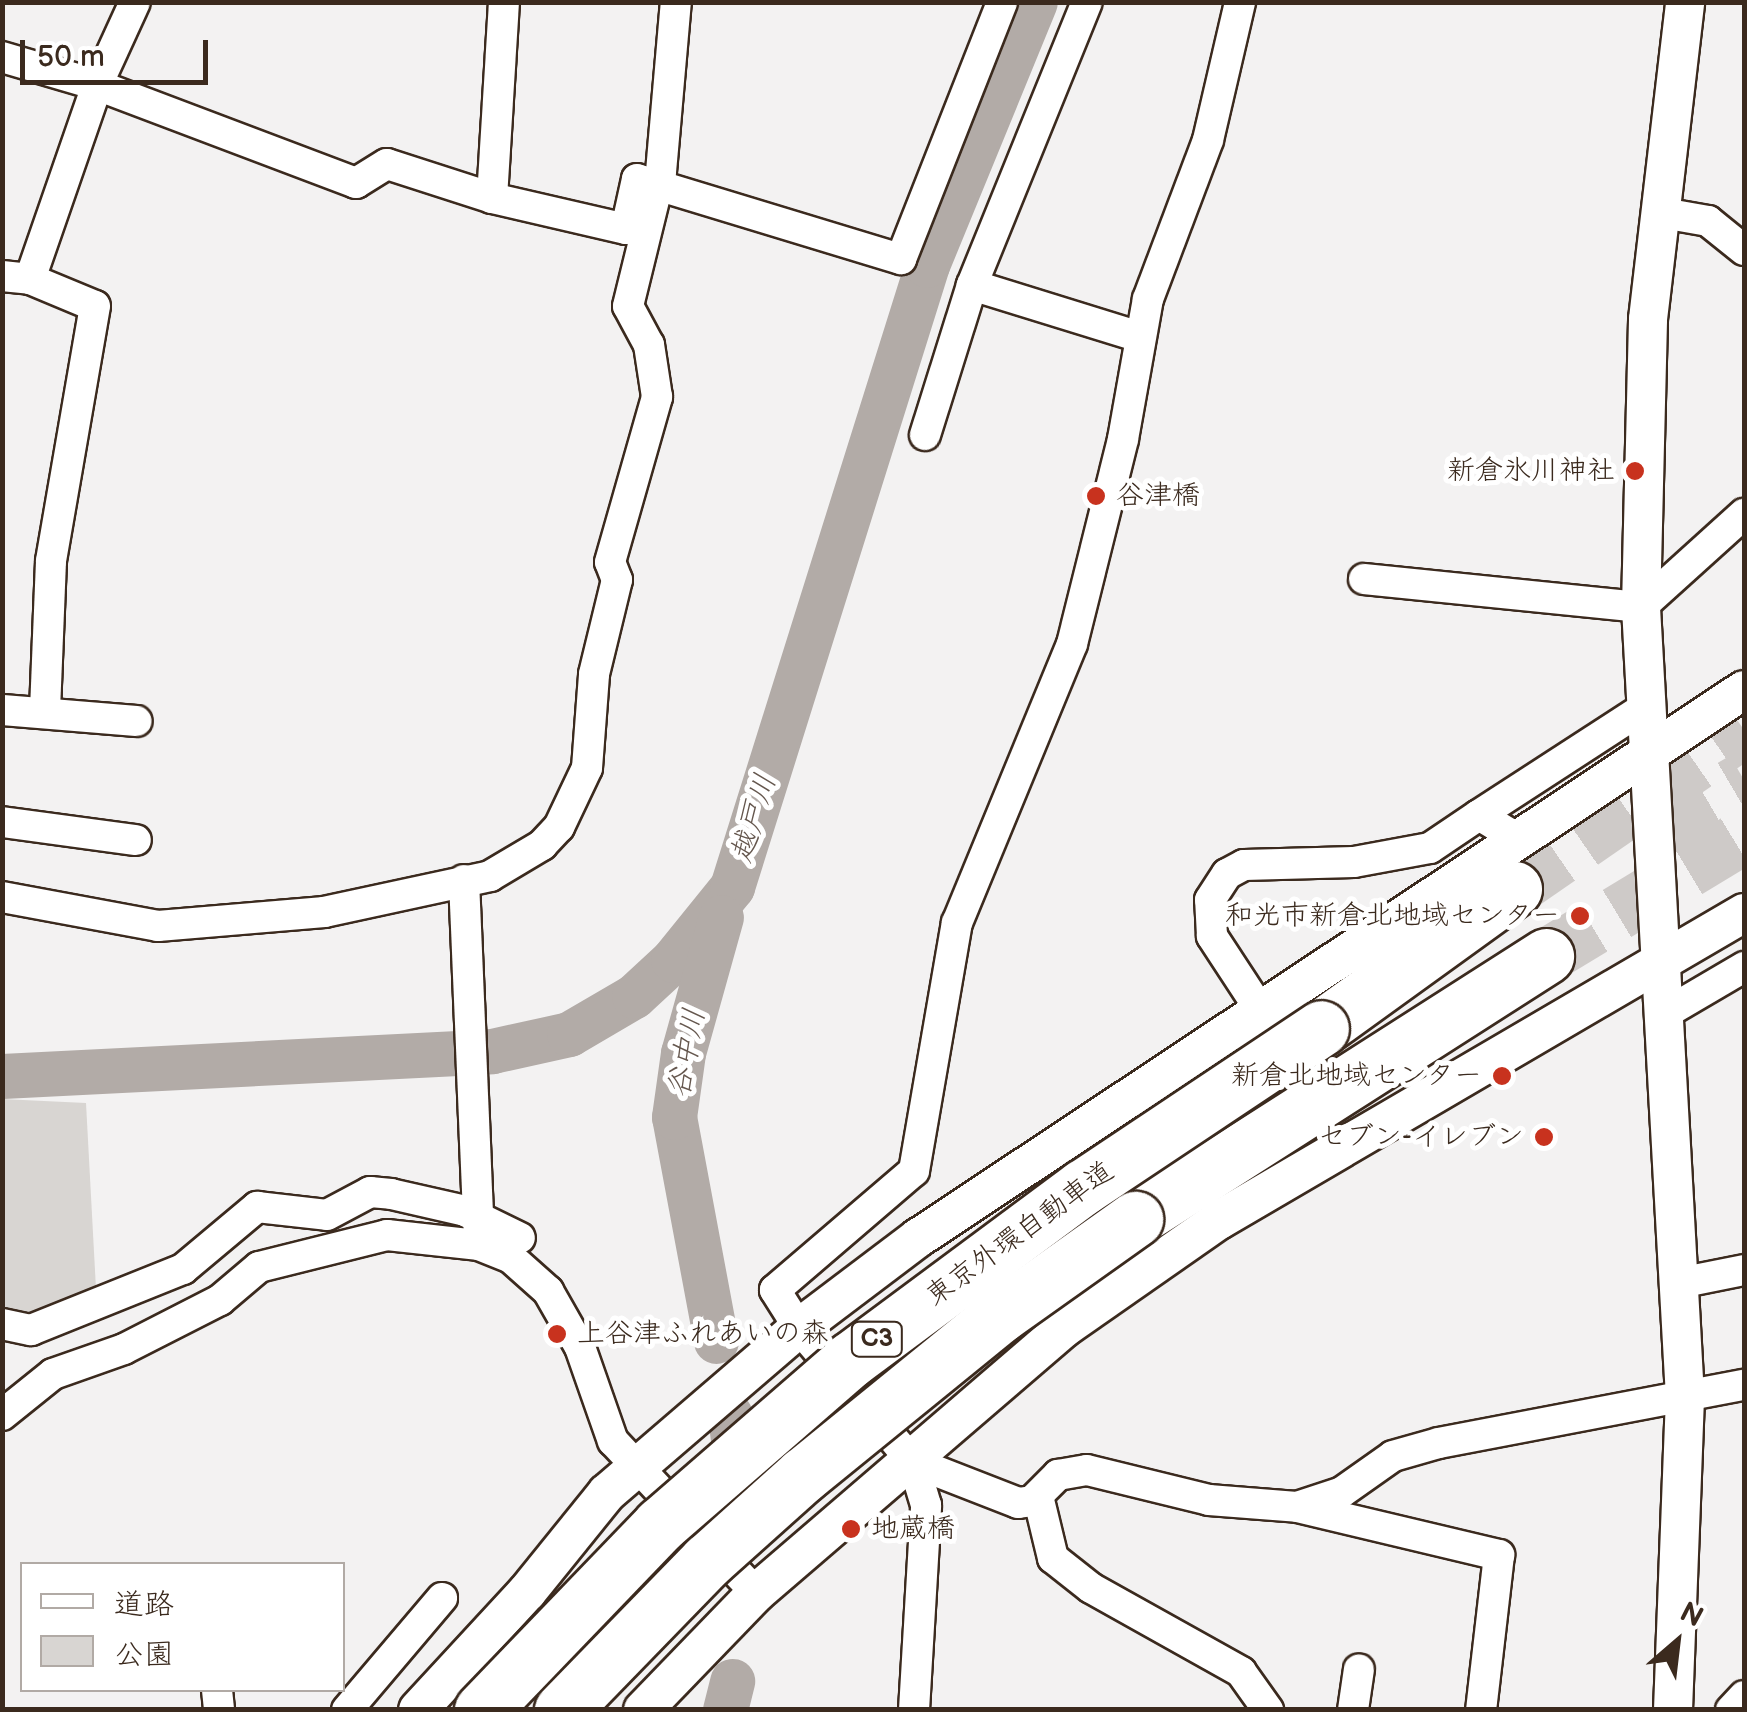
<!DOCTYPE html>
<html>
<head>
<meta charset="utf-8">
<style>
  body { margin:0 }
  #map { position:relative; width:1747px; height:1712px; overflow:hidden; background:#f3f2f2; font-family:"Balsamiq Sans","Klee One",sans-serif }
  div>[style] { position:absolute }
  .green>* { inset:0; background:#d8d5d2 }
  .river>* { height:45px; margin:-22.5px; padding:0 22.5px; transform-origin:22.5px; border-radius:22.5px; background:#b2aba7 }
  .motorway-tunnel>* { height:55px; margin-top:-27.5px; transform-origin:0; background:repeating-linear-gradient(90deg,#cecac8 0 55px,transparent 0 83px) }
  .roads { filter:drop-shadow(2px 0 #3b2a1e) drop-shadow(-2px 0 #3b2a1e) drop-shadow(0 2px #3b2a1e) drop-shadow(0 -2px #3b2a1e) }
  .minor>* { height:30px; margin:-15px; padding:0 15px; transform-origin:15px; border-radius:15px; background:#fff }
  .tertiary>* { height:38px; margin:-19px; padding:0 19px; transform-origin:19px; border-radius:19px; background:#fff }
  .motorway>* { height:55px; margin:-27.5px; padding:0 27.5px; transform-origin:27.5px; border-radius:27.5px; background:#fff }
  .bridges { filter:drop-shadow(2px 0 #3b2a1e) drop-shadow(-2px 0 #3b2a1e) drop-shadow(0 2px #3b2a1e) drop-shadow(0 -2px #3b2a1e) }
  .motorway-bridge>* { height:55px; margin:-27.5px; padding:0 27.5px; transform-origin:27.5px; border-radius:27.5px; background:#fff }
  .dots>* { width:28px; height:28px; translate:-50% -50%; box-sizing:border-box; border:5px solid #fff; border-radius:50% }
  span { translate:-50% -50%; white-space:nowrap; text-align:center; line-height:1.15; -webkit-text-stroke:10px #fff; paint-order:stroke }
  .shield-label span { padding:2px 8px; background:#fff; border:2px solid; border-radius:8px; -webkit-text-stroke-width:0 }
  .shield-label { font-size:25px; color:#3b2a1e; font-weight:700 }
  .poi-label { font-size:28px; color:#3b2a1e }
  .right { translate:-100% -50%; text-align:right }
  .left { translate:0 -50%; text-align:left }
  .street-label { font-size:28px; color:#3b2a1e }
  .water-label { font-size:30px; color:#65574e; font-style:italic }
  .frame { position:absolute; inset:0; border:5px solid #3b2a1e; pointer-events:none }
  .legend { position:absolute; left:20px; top:1562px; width:325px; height:130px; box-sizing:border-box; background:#fff; border:2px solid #b1aaa5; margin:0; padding:12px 18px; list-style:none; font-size:30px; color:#3b2a1e }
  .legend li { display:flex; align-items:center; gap:20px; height:50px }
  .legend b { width:50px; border:2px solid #b1aaa5 }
  .north { position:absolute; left:1627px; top:1592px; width:100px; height:100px; -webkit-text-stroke:8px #fff; paint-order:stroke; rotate:28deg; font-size:28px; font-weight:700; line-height:40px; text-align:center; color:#3b2a1e }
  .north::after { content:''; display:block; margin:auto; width:35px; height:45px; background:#3b2a1e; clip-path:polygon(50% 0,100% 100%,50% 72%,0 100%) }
  .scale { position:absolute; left:20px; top:40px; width:188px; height:45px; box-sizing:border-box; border:5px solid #3b2a1e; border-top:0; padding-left:12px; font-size:30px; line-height:35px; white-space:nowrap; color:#3b2a1e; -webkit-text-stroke:8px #fff; paint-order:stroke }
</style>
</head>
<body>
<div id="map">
  <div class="green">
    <div style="clip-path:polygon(2px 1099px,86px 1103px,96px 1289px,44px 1322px,3px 1314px)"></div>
  </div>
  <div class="river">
    <div style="left:2px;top:1076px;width:491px;rotate:-2.9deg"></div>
    <div style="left:492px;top:1051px;width:79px;rotate:-12.4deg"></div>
    <div style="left:569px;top:1034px;width:75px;rotate:-30.3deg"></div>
    <div style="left:634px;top:996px;width:53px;rotate:-42.7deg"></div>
    <div style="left:673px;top:960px;width:94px;rotate:-51.1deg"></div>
    <div style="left:732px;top:887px;width:652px;rotate:-72.59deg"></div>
    <div style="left:927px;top:265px;width:284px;rotate:-67.7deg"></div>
    <div style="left:716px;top:1341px;width:228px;rotate:-100.6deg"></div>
    <div style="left:674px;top:1117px;width:65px;rotate:-82deg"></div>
    <div style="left:683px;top:1053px;width:141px;rotate:-74.4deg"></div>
    <div style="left:730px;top:1415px;width:58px;rotate:83.1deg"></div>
    <div style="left:737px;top:1473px;width:75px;rotate:93.8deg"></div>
    <div style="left:725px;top:1710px;width:30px;rotate:-76deg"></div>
  </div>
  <div class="motorway-tunnel">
    <div style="left:1660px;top:828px;width:97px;rotate:-30.3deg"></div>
    <div style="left:1514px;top:889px;width:280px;rotate:-34.7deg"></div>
    <div style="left:1546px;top:956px;width:232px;rotate:-31.2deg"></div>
  </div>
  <div class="roads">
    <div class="minor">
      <div style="left:2px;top:57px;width:99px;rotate:16.4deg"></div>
      <div style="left:97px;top:85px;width:277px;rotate:20.7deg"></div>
      <div style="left:356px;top:183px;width:36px;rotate:-32deg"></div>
      <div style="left:387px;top:164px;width:110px;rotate:17.9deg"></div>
      <div style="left:492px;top:198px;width:138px;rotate:13deg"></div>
      <div style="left:626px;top:229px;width:51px;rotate:-77.6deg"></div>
      <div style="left:637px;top:179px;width:276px;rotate:16.9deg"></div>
      <div style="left:901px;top:259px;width:276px;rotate:-68.5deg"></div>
      <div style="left:492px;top:198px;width:196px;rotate:-86.5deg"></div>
      <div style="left:1657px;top:212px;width:52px;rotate:10deg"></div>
      <div style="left:1708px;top:221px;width:46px;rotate:38.9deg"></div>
      <div style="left:2px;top:276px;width:28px;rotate:6deg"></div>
      <div style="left:30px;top:279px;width:70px;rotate:22.6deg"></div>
      <div style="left:95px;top:306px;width:259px;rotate:99.8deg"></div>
      <div style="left:51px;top:561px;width:152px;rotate:92.3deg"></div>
      <div style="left:30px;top:279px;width:205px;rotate:-70.9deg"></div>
      <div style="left:97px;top:85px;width:91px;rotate:-65.4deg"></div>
      <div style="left:972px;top:285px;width:176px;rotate:17.2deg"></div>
      <div style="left:925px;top:435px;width:157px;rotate:-72.6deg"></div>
      <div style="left:972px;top:285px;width:305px;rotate:-67.9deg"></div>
      <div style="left:1364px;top:579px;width:278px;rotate:5.8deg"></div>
      <div style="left:1641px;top:607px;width:139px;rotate:-42.1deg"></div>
      <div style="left:2px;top:710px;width:135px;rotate:4.7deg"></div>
      <div style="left:1479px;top:815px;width:198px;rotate:-33deg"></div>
      <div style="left:2px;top:822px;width:135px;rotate:7.7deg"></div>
      <div style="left:464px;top:880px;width:352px;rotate:87.6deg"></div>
      <div style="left:2px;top:897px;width:159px;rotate:10.5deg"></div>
      <div style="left:158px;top:926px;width:167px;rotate:-4.8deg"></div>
      <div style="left:324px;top:912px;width:170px;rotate:-12.2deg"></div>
      <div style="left:490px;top:876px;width:61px;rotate:-30.8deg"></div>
      <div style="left:542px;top:845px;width:25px;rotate:-47deg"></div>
      <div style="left:559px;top:827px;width:65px;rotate:-64.6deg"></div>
      <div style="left:587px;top:768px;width:94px;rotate:-85.7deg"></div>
      <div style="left:594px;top:674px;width:97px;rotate:-76.3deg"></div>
      <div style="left:617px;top:580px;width:19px;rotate:-111deg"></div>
      <div style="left:610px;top:562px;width:172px;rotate:-74.1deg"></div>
      <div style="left:657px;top:397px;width:53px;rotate:-98.7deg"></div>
      <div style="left:649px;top:345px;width:44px;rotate:-118.3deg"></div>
      <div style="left:628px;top:306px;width:138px;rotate:-76.2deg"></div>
      <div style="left:661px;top:172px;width:171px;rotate:-85deg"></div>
      <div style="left:1261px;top:1011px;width:90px;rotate:-123.2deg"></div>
      <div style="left:1212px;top:936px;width:36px;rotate:-93deg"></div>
      <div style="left:1210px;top:900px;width:31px;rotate:-57deg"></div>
      <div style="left:1227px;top:874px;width:19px;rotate:-28deg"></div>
      <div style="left:1244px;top:865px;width:110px;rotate:-1.6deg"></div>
      <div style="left:1354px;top:862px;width:77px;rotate:-10.4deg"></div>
      <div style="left:1430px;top:848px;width:59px;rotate:-34deg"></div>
      <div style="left:1479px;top:815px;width:48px;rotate:31.4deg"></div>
      <div style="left:1664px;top:1014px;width:93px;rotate:-30.4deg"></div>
      <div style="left:1679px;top:1283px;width:66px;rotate:-11.3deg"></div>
      <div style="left:2px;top:1324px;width:30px;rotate:12deg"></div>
      <div style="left:31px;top:1330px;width:164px;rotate:-21.9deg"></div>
      <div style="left:183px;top:1269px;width:97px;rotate:-40deg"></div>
      <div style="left:257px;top:1207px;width:70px;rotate:6.5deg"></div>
      <div style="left:327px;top:1215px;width:49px;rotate:-28.1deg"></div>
      <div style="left:370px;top:1192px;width:21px;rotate:5deg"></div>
      <div style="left:391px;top:1194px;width:76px;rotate:12.9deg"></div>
      <div style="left:465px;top:1211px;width:61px;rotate:26.1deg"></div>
      <div style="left:2px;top:1415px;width:65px;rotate:-38.8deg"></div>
      <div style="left:53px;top:1374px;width:75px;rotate:-19.4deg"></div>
      <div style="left:124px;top:1349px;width:108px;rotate:-27deg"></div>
      <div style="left:220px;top:1300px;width:51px;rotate:-40.2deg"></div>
      <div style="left:259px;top:1267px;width:132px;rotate:-14deg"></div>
      <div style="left:387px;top:1235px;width:93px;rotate:6.2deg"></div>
      <div style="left:479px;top:1245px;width:35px;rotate:22deg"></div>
      <div style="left:511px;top:1258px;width:50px;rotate:41.7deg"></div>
      <div style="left:548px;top:1291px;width:64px;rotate:60.3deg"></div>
      <div style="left:580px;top:1347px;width:100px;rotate:70.7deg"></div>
      <div style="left:613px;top:1441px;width:209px;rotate:46.7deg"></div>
      <div style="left:913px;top:1462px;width:113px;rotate:21.3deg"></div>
      <div style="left:1018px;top:1503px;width:14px;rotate:-8deg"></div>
      <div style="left:1032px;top:1501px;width:37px;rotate:-45deg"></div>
      <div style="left:1058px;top:1475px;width:29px;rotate:-10deg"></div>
      <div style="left:1087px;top:1470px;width:126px;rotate:13.8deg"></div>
      <div style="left:1209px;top:1500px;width:88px;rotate:4.5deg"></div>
      <div style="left:1297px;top:1507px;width:208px;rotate:13.4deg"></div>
      <div style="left:1499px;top:1555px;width:156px;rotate:96.6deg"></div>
      <div style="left:1038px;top:1496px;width:64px;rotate:76.4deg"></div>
      <div style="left:1053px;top:1558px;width:48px;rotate:38.3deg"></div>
      <div style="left:1091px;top:1588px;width:172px;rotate:29.2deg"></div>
      <div style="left:1241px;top:1672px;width:47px;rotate:54.6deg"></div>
      <div style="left:1300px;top:1506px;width:44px;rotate:-18.4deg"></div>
      <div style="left:1342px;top:1492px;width:62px;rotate:-35.2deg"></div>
      <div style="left:1393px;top:1456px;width:48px;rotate:-15.8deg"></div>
      <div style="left:1439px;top:1443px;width:310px;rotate:-10.8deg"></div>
      <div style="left:217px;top:1690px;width:20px;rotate:84deg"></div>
      <div style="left:347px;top:1710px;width:147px;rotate:-49.7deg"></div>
      <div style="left:914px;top:1710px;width:205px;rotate:-86.6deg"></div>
      <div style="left:926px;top:1505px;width:45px;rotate:-106.8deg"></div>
      <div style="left:913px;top:1462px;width:176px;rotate:-130.4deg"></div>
      <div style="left:799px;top:1328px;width:45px;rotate:-122.3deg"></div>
      <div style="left:775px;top:1290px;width:183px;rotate:-40.6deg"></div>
      <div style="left:914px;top:1171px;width:252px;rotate:-80.2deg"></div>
      <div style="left:957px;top:923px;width:302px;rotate:-67.6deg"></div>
      <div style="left:1072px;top:644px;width:211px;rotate:-76deg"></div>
      <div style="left:1123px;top:439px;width:142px;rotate:-79.9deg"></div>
      <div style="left:1148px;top:299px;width:170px;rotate:-69.3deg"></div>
      <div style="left:1208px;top:140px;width:142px;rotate:-76.9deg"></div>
      <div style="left:1353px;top:1710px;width:41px;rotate:-81.7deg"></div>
      <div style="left:1731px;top:1710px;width:19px;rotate:-47deg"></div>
    </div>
    <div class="tertiary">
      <div style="left:418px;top:1710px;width:161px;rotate:-47.3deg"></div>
      <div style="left:527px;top:1592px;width:127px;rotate:-51.1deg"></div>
      <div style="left:607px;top:1493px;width:253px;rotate:-40.7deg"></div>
      <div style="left:799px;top:1328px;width:149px;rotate:-37.1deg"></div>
      <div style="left:918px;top:1238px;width:991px;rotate:-33.56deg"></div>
      <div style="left:643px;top:1710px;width:163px;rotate:-46deg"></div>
      <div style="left:756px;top:1593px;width:406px;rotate:-40.7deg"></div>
      <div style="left:1064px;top:1328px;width:189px;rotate:-34.9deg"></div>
      <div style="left:1219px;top:1220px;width:608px;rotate:-30.32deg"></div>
      <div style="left:1673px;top:1710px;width:313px;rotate:-87.8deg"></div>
      <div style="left:1685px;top:1397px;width:791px;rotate:-93.19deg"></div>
      <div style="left:1641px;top:607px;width:288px;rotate:-88.6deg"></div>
      <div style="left:1648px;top:319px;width:319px;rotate:-83.3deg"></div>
    </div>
    <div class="motorway">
      <div style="left:1321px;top:1028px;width:238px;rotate:-35.8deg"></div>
      <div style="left:1135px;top:1219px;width:488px;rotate:-32.6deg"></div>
    </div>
  </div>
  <div class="bridges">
    <div class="motorway-bridge">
      <div style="left:482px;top:1710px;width:257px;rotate:-46.1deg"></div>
      <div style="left:660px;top:1525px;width:252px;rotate:-41deg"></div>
      <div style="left:850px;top:1360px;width:290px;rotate:-36.6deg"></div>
      <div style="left:1083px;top:1187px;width:286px;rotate:-33.7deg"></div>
      <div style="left:562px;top:1710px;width:208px;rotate:-45.8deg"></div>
      <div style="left:707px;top:1561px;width:129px;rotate:-41.9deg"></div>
      <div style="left:803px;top:1475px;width:254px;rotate:-39.1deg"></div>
      <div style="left:1000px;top:1315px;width:166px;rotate:-35.4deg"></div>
    </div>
  </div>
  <div class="dots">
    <div style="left:1635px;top:471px;background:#c8321e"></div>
    <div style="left:1096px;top:496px;background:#c8321e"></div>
    <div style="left:1580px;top:916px;background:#c8321e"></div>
    <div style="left:1502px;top:1076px;background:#c8321e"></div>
    <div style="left:1544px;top:1137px;background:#c8321e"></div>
    <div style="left:557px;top:1334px;background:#c8321e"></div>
    <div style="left:851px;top:1529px;background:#c8321e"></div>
  </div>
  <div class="shield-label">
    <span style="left:877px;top:1339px">C3</span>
  </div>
  <div class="poi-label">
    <span class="right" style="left:1615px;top:471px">新倉氷川神社</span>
    <span class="left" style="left:1116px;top:496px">谷津橋</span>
    <span class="right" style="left:1560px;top:916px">和光市新倉北地域センター</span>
    <span class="right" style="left:1482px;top:1076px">新倉北地域センター</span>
    <span class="right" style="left:1524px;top:1137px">セブン-イレブン</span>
    <span class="left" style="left:577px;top:1334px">上谷津ふれあいの森</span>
    <span class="left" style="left:871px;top:1529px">地蔵橋</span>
  </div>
  <div class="street-label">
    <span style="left:1020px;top:1234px;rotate:-36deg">東京外環自動車道</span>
  </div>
  <div class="water-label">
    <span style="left:754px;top:818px;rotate:-73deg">越戸川</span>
    <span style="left:687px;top:1053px;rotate:-79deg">谷中川</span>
  </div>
  <div class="frame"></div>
  <ul class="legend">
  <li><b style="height:12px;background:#fff"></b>道路</li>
  <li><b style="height:28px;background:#d8d5d2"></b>公園</li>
  </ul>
  <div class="north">N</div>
  <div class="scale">50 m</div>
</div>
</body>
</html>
